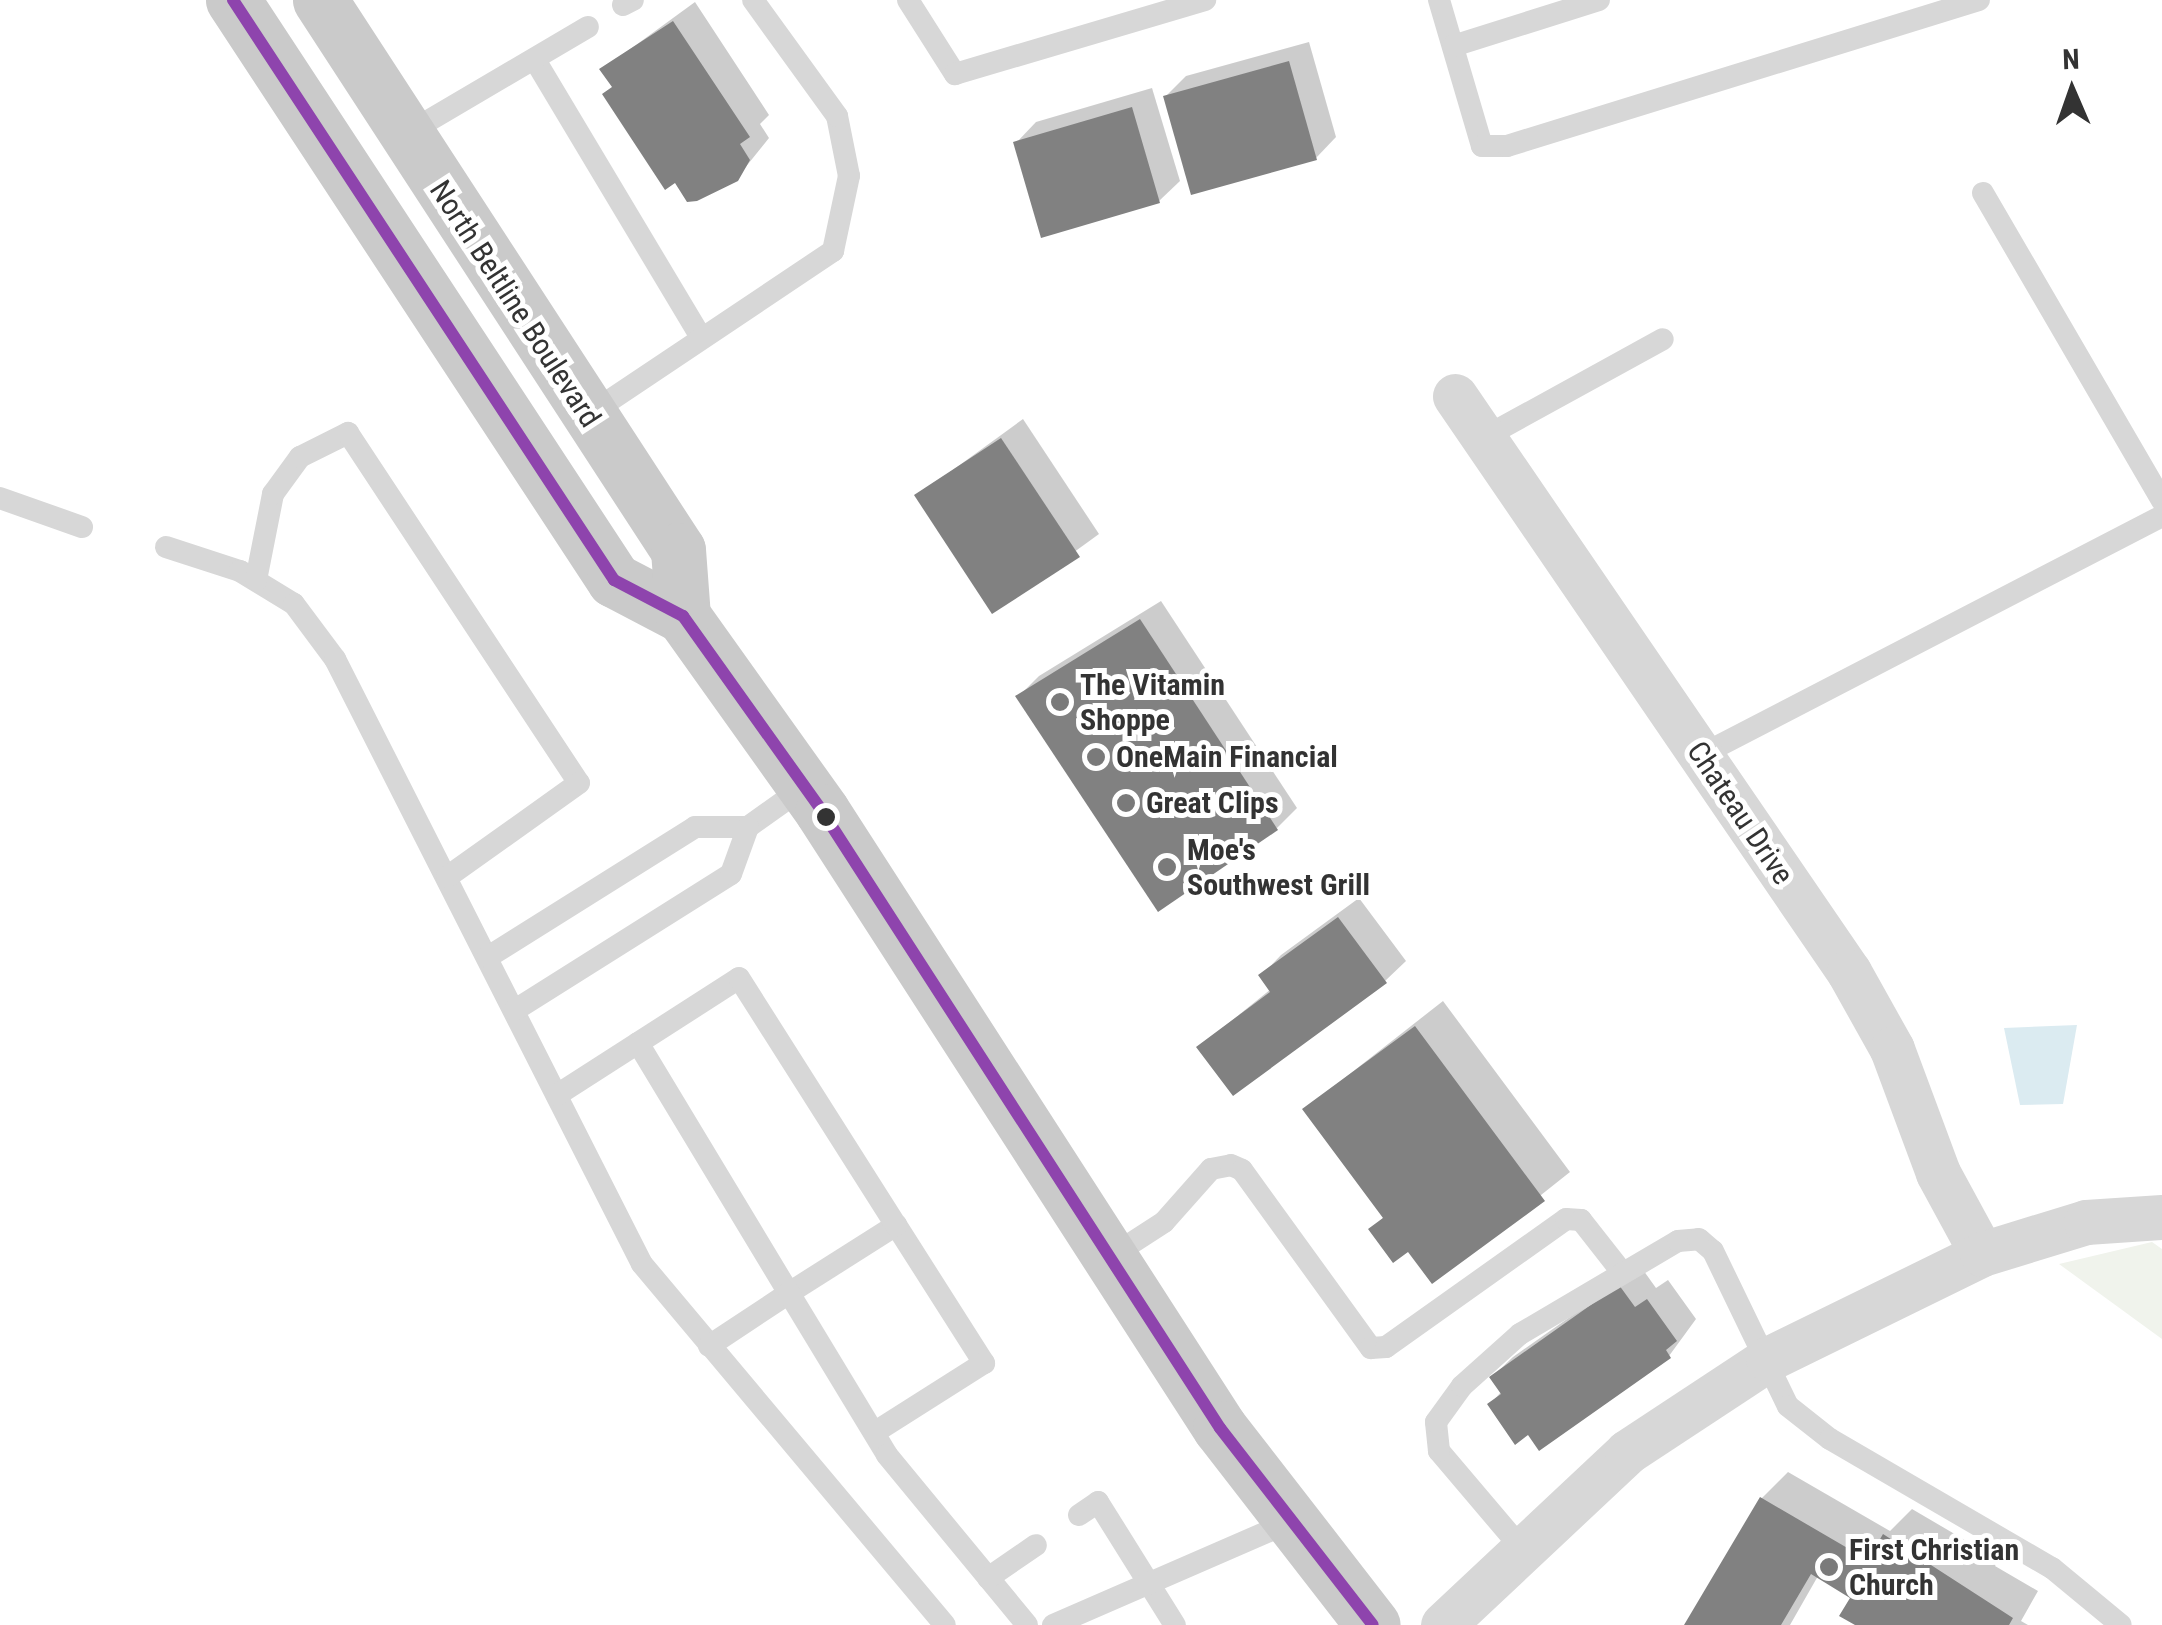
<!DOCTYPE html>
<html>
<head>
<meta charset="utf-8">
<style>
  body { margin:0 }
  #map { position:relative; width:2162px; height:1625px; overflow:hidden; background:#fff; font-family:"Roboto Condensed",sans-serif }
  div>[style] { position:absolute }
  .green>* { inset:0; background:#f0f3ec }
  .water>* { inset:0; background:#dbebf1 }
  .shadow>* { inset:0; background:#0003 }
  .building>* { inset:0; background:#818181 }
  .service>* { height:22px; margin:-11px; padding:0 11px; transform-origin:11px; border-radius:11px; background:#d7d7d7 }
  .minor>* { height:45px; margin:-22.5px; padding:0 22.5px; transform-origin:22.5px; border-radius:22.5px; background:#d7d7d7 }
  .primary>* { height:55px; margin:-27.5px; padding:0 27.5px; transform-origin:27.5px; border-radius:27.5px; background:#cacaca }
  .bus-1>* { height:12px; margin:-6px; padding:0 6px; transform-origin:6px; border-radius:6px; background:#8e44ad }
  .dots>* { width:28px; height:28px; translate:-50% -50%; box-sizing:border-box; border:5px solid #fff; border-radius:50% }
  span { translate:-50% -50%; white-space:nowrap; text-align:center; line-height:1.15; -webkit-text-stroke:10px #fff; paint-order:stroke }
  .street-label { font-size:30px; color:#333 }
  .poi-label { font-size:30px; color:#333; font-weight:700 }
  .left { translate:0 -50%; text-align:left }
  .north { position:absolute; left:2022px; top:40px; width:100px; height:100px; -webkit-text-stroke:8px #fff; paint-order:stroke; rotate:358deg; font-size:28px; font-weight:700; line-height:40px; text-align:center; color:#333 }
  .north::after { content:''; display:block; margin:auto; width:35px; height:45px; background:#333; clip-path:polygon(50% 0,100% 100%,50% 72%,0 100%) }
</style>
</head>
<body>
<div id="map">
  <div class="green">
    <div style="clip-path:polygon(2152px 1242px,2162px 1249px,2162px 1339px,2059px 1264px)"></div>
  </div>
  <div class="water">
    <div style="clip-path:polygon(2077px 1025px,2063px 1104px,2020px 1105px,2004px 1028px)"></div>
  </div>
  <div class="shadow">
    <div style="clip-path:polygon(695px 2px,769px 115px,760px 124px,769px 138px,736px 179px,614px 86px,603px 69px)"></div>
    <div style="clip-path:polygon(1309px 42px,1336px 137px,1316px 158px,1166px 96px,1186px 76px)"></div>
    <div style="clip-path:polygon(1152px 88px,1180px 181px,1159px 201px,1016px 143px,1036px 122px)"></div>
    <div style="clip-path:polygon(1023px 419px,1099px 534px,993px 611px,917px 496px)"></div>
    <div style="clip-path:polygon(1161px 601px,1297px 808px,1277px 828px,1019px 696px,1039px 676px)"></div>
    <div style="clip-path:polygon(1359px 898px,1406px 961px,1385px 981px,1199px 1047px,1271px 989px,1261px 976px,1281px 955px)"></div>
    <div style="clip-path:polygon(1443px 1001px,1570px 1172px,1433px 1281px,1409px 1248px,1371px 1229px,1385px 1216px,1305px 1109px)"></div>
    <div style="clip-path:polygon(1641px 1267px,1656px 1288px,1668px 1280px,1696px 1319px,1669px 1356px,1529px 1432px,1490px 1404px,1502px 1391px,1492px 1377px,1513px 1357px)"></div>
    <div style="clip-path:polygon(1788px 1472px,1890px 1531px,1912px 1509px,1999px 1560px,1995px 1566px,2038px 1591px,2021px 1621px,2028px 1625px,1859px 1625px,1854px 1597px,1818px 1576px,1790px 1625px,1687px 1625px,1762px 1498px)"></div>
  </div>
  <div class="building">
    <div style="clip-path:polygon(673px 21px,750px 137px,740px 144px,750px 160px,738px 181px,697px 201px,687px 202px,675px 183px,665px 190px,602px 94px,612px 87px,599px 69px)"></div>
    <div style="clip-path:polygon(1289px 61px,1317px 160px,1191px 195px,1163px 96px)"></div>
    <div style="clip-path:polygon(1132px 107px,1160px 203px,1041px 238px,1013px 142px)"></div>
    <div style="clip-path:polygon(1001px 438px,1080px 557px,992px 614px,914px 495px)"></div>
    <div style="clip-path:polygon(1140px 619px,1278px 830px,1158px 912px,1015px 696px)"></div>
    <div style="clip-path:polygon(1338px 917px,1387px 983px,1233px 1096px,1196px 1047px,1270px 992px,1258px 975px)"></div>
    <div style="clip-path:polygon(1415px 1026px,1545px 1201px,1432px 1284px,1408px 1252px,1393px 1263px,1368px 1229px,1383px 1218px,1302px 1109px)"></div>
    <div style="clip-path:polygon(1619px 1285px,1635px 1307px,1647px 1299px,1677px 1341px,1666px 1350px,1671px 1358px,1539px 1451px,1528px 1435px,1515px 1445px,1487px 1404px,1501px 1394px,1489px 1377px)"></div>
    <div style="clip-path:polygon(1760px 1497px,1868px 1560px,1883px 1534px,2013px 1618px,2009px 1625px,1855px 1625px,1839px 1616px,1850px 1598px,1811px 1574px,1781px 1625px,1684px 1625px)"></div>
  </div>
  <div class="service">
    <div style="left:908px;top:0;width:88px;rotate:57.6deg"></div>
    <div style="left:955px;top:74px;width:261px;rotate:-16.5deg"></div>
    <div style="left:1439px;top:0;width:152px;rotate:73.6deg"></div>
    <div style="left:1482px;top:146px;width:25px"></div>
    <div style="left:1507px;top:146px;width:494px;rotate:-17.2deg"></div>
    <div style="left:623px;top:5px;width:11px;rotate:-27deg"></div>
    <div style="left:1453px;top:46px;width:153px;rotate:-17.5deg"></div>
    <div style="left:535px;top:60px;width:323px;rotate:59.1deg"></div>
    <div style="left:406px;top:134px;width:211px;rotate:-30.5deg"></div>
    <div style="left:1983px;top:193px;width:356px;rotate:59.8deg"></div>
    <div style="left:588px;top:415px;width:295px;rotate:-33.8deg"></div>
    <div style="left:833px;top:251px;width:77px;rotate:-78deg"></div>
    <div style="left:849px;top:176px;width:61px;rotate:-101.3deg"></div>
    <div style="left:837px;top:116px;width:143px;rotate:-125.9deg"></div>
    <div style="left:1483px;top:438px;width:205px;rotate:-28.8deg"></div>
    <div style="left:0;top:498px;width:87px;rotate:19.5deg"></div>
    <div style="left:166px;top:547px;width:78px;rotate:18deg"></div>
    <div style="left:240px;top:571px;width:63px;rotate:31.4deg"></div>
    <div style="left:294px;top:604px;width:69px;rotate:53.3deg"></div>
    <div style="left:335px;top:659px;width:678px;rotate:63.1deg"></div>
    <div style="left:642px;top:1264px;width:471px;rotate:50deg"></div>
    <div style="left:256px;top:580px;width:88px;rotate:-78.8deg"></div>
    <div style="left:273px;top:494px;width:46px;rotate:-53.9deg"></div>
    <div style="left:300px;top:457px;width:54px;rotate:-26.6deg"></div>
    <div style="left:348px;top:433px;width:419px;rotate:56.6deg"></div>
    <div style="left:579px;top:783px;width:162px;rotate:144.5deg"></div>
    <div style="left:1701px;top:755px;width:519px;rotate:-27.4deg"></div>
    <div style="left:488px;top:957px;width:244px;rotate:-32.1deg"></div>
    <div style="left:695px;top:827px;width:53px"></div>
    <div style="left:748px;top:827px;width:69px;rotate:-35.5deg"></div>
    <div style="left:515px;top:1010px;width:255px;rotate:-32.2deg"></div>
    <div style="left:731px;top:874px;width:50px;rotate:-70.1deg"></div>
    <div style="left:638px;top:1043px;width:292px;rotate:58.9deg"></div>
    <div style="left:789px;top:1293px;width:127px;rotate:-32.4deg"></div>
    <div style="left:896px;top:1225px;width:164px;rotate:57.5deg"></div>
    <div style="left:984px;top:1363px;width:127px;rotate:147.6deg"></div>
    <div style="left:557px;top:1095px;width:216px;rotate:-32.7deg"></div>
    <div style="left:739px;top:978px;width:293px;rotate:57.6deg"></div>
    <div style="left:1110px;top:1257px;width:64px;rotate:-32.9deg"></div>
    <div style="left:1164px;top:1222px;width:71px;rotate:-48.4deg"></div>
    <div style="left:1211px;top:1169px;width:20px;rotate:-11deg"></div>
    <div style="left:1231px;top:1165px;width:12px;rotate:24deg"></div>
    <div style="left:1242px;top:1170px;width:220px;rotate:54.1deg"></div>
    <div style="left:1371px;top:1348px;width:15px;rotate:-4deg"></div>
    <div style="left:1386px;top:1347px;width:221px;rotate:-35.4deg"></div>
    <div style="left:1566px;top:1219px;width:15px;rotate:4deg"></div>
    <div style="left:1581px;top:1220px;width:65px;rotate:51.9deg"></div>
    <div style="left:709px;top:1346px;width:96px;rotate:-33.5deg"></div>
    <div style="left:789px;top:1293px;width:189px;rotate:58.8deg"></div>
    <div style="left:887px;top:1455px;width:220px;rotate:50.5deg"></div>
    <div style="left:1079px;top:1515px;width:23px;rotate:-34deg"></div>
    <div style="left:1098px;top:1502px;width:145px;rotate:58deg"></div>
    <div style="left:1523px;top:1550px;width:130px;rotate:-130.3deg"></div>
    <div style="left:1439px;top:1451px;width:29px;rotate:-96deg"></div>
    <div style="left:1436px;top:1422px;width:44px;rotate:-54.2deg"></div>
    <div style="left:1462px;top:1386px;width:78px;rotate:-41.9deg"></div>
    <div style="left:1520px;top:1334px;width:183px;rotate:-30.5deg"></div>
    <div style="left:1678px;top:1241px;width:21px;rotate:-5deg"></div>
    <div style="left:1699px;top:1239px;width:18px;rotate:41deg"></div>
    <div style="left:1713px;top:1251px;width:172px;rotate:64.2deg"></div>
    <div style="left:1788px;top:1406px;width:53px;rotate:38.2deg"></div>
    <div style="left:1830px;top:1439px;width:257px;rotate:30.2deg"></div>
    <div style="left:2052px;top:1568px;width:89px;rotate:39.6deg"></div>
    <div style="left:988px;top:1578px;width:58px;rotate:-34.5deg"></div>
    <div style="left:1053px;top:1625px;width:261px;rotate:-23.5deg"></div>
  </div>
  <div class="minor">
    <div style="left:1455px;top:396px;width:698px;rotate:55.63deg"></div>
    <div style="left:1849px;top:972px;width:88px;rotate:60.8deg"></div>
    <div style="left:1892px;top:1049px;width:132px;rotate:69.6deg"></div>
    <div style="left:1938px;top:1173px;width:92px;rotate:61.5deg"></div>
    <div style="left:1443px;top:1625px;width:253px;rotate:-43.2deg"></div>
    <div style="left:1627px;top:1452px;width:169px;rotate:-33.4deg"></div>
    <div style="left:1768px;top:1359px;width:238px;rotate:-26.1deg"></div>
    <div style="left:1982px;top:1254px;width:109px;rotate:-17.1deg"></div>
    <div style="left:2086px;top:1222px;width:76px;rotate:-3.8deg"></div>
  </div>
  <div class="primary">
    <div style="left:233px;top:0;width:694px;rotate:56.7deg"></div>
    <div style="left:614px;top:580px;width:78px;rotate:27.6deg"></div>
    <div style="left:683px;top:616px;width:239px;rotate:54.5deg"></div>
    <div style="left:822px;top:811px;width:734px;rotate:57.18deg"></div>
    <div style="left:1220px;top:1428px;width:249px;rotate:52.2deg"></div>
    <div style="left:320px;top:0;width:656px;rotate:56.94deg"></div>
    <div style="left:678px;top:550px;width:66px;rotate:85.7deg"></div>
  </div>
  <div class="bus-1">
    <div style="left:233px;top:0;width:694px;rotate:56.7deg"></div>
    <div style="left:614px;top:580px;width:78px;rotate:27.6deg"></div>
    <div style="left:683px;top:616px;width:239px;rotate:54.5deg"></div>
    <div style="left:822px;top:811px;width:734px;rotate:57.18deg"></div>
    <div style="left:1220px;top:1428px;width:249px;rotate:52.2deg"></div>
  </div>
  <div class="dots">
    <div style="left:1060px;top:702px;background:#7a7a7a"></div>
    <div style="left:1096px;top:757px;background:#7a7a7a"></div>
    <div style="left:1126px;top:803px;background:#7a7a7a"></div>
    <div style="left:826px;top:817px;background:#333"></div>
    <div style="left:1167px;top:867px;background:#7a7a7a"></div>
    <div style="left:1829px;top:1567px;background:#7a7a7a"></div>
  </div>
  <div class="street-label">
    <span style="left:515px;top:304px;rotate:57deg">North Beltline Boulevard</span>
    <span style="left:1740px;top:813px;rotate:56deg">Chateau Drive</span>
  </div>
  <div class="poi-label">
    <span class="left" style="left:1080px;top:702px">The Vitamin<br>Shoppe</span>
    <span class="left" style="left:1116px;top:757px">OneMain Financial</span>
    <span class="left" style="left:1146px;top:803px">Great Clips</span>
    <span class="left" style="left:1187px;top:867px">Moe's<br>Southwest Grill</span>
    <span class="left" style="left:1849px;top:1567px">First Christian<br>Church</span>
  </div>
  <div class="north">N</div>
</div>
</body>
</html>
